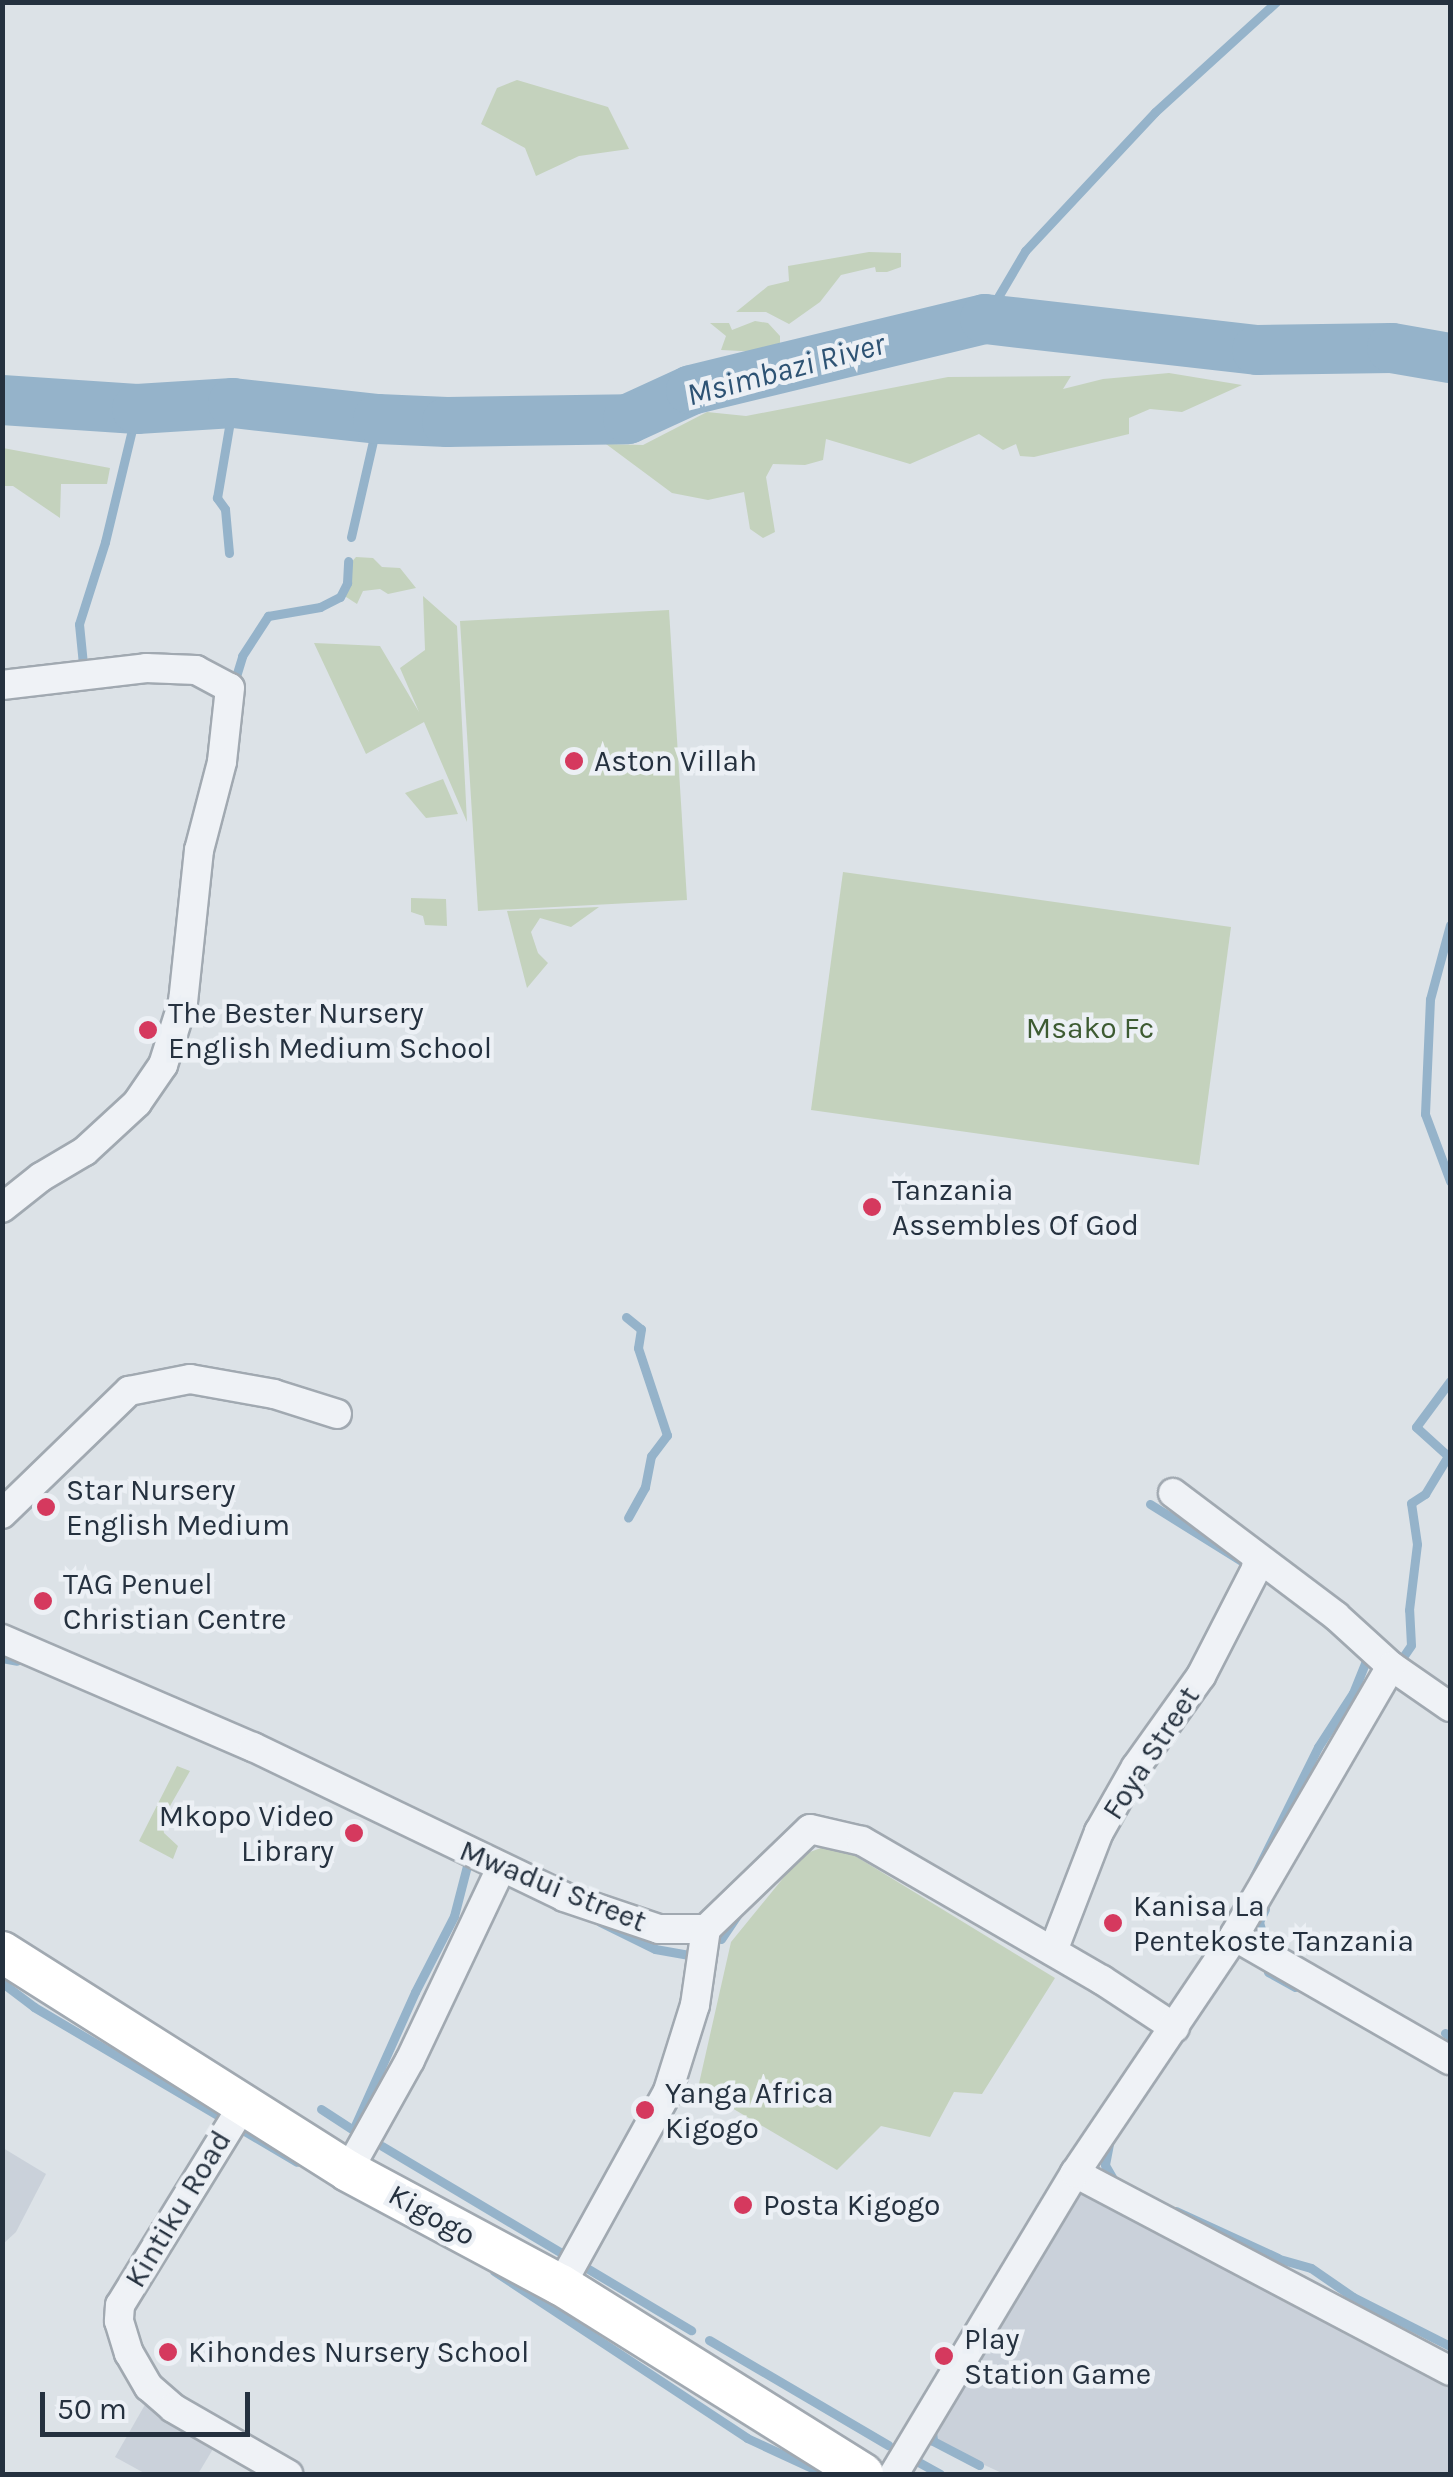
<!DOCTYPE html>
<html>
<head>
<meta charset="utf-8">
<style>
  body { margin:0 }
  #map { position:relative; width:1453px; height:2477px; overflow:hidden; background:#dce2e7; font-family:Karla,sans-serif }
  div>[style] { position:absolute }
  .built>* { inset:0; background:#cad1da }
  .green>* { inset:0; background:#c4d2bd }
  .stream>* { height:9px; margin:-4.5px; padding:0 4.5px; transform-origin:4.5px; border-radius:4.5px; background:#95b3ca }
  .river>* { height:50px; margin:-25px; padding:0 25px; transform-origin:25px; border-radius:25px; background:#95b3ca }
  .roads { filter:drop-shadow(2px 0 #a1a9b1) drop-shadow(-2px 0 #a1a9b1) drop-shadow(0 2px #a1a9b1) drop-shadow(0 -2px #a1a9b1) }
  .minor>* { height:28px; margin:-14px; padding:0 14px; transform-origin:14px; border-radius:14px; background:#eff2f6 }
  .secondary>* { height:40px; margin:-20px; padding:0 20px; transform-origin:20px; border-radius:20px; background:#fff }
  .dots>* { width:28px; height:28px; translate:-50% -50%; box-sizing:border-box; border:5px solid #ecf0f5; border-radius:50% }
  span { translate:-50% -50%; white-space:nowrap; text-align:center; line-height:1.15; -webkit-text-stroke:9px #ecf0f5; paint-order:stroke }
  .poi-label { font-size:30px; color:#25313f }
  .left { translate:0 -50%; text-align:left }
  .right { translate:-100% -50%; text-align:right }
  .park-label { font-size:30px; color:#3d5b32 }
  .street-label { font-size:30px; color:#25313f }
  .water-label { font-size:32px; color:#2e5374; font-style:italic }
  .frame { position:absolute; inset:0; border:5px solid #25313f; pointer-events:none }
  .scale { position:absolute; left:40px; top:2392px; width:210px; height:45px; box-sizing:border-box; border:5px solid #25313f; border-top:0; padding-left:12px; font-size:30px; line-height:35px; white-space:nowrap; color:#25313f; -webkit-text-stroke:8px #ecf0f5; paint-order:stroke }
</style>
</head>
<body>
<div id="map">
  <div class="built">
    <div style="clip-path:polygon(3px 2148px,46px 2174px,16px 2232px,3px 2244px)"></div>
    <div style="clip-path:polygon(1081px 2193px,1107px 2198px,1450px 2377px,1450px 2474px,1004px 2474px,930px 2440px,972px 2364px)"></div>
    <div style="clip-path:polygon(146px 2403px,216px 2444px,198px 2474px,146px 2474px,115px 2457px)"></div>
  </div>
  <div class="green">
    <div style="clip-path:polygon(517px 80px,608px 107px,629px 149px,579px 156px,536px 176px,525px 148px,481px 124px,497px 88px)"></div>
    <div style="clip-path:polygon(869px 252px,901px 253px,901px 267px,887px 272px,876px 272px,875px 267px,841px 275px,820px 302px,789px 324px,766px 312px,736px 312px,768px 286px,789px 281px,788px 266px)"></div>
    <div style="clip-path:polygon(755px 321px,768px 323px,780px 336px,780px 347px,761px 352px,721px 350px,726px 336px,710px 323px,729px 323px,732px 330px)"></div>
    <div style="clip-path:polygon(1169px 373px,1242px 385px,1182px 412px,1150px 409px,1129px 418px,1129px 434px,1034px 457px,1020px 456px,1016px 444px,1003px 450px,979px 434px,910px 464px,826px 439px,823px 460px,805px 465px,773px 464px,766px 477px,775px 532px,763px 538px,750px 529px,744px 492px,708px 500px,672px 493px,606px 444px,643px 445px,707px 412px,746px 416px,948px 377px,1071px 376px,1063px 389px,1103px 379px)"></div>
    <div style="clip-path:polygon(3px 448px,110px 468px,107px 484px,61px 484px,60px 518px,13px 486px,3px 486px)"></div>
    <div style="clip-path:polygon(356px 557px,373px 558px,382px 567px,400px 568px,416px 588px,388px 594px,380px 589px,363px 591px,357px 604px,343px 595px,348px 566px)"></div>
    <div style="clip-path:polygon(423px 596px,457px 626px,467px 822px,424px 722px,366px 754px,314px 643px,380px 646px,419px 712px,400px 668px,425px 650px)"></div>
    <div style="clip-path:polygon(669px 610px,687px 900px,478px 911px,460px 621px)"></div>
    <div style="clip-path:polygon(443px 779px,458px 814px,426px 818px,405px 793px)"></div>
    <div style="clip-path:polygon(843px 872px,1231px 927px,1199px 1165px,811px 1110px)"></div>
    <div style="clip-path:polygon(411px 898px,446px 899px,447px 926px,425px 925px,423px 916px,411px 912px)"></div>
    <div style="clip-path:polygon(599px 907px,571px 927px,540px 918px,531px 932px,538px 953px,548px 963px,527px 988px,507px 911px)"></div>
    <div style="clip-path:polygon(177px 1766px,190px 1771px,162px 1820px,164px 1833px,178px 1846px,173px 1859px,139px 1841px)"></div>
    <div style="clip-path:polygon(834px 1843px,1055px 1978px,982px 2094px,954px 2092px,930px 2137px,881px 2126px,837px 2170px,698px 2088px,731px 1942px,802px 1855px)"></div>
  </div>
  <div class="stream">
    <div style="left:985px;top:319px;width:79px;rotate:-59.5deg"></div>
    <div style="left:1025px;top:251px;width:190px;rotate:-46.9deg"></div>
    <div style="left:1155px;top:112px;width:164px;rotate:-42.3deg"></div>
    <div style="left:351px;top:537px;width:121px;rotate:-77.1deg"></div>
    <div style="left:229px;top:553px;width:44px;rotate:-95.2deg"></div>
    <div style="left:225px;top:509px;width:14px;rotate:-126deg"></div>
    <div style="left:217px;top:498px;width:96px;rotate:-80.4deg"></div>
    <div style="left:79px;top:668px;width:6px;rotate:-45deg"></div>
    <div style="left:83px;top:664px;width:40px;rotate:-95.7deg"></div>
    <div style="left:79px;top:624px;width:86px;rotate:-72.4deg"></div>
    <div style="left:105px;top:542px;width:137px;rotate:-76.5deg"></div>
    <div style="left:234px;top:683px;width:28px;rotate:-73deg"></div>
    <div style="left:242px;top:656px;width:48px;rotate:-57deg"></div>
    <div style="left:268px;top:616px;width:53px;rotate:-9.8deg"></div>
    <div style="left:320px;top:607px;width:22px;rotate:-27deg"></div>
    <div style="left:340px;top:597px;width:16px;rotate:-63deg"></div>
    <div style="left:347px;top:583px;width:22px;rotate:-87deg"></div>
    <div style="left:1450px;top:925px;width:77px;rotate:105.1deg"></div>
    <div style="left:1430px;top:999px;width:115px;rotate:92.5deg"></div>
    <div style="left:1425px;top:1114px;width:72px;rotate:69.5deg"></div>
    <div style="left:626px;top:1317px;width:19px;rotate:39deg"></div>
    <div style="left:641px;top:1329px;width:19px;rotate:99deg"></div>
    <div style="left:638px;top:1348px;width:92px;rotate:71.6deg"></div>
    <div style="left:667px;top:1435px;width:26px;rotate:127deg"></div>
    <div style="left:651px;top:1456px;width:32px;rotate:101deg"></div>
    <div style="left:645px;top:1487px;width:35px;rotate:119deg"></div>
    <div style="left:1150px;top:1504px;width:110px;rotate:31.9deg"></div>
    <div style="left:1403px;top:1657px;width:14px;rotate:-56deg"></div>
    <div style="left:1411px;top:1645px;width:35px;rotate:-93deg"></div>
    <div style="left:1409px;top:1610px;width:66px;rotate:-83.1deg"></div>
    <div style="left:1417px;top:1544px;width:41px;rotate:-98.3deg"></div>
    <div style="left:1411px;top:1503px;width:17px;rotate:-33deg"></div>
    <div style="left:1425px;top:1494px;width:44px;rotate:-58.8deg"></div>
    <div style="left:1448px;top:1456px;width:43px;rotate:-137.8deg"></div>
    <div style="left:1416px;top:1427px;width:57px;rotate:-53.5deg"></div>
    <div style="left:2px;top:1658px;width:15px;rotate:11deg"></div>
    <div style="left:1254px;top:1876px;width:144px;rotate:-63.6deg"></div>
    <div style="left:1318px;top:1747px;width:64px;rotate:-57.1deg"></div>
    <div style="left:1353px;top:1693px;width:45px;rotate:-68deg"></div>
    <div style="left:1265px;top:1909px;width:14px;rotate:115deg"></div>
    <div style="left:1259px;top:1922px;width:18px;rotate:74deg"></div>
    <div style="left:1264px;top:1939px;width:8px;rotate:23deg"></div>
    <div style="left:600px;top:1922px;width:61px;rotate:26.1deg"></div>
    <div style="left:655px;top:1949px;width:36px;rotate:10deg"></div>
    <div style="left:721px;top:1939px;width:29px;rotate:-56deg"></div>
    <div style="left:1268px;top:1972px;width:31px;rotate:29deg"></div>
    <div style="left:5px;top:1985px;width:36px;rotate:37deg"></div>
    <div style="left:34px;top:2007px;width:305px;rotate:30.5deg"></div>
    <div style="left:1445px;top:2033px;width:6px;rotate:31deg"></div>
    <div style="left:321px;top:2109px;width:38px;rotate:33deg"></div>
    <div style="left:353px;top:2130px;width:151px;rotate:-65.8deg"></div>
    <div style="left:415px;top:1992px;width:85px;rotate:-62.8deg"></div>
    <div style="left:454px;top:1916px;width:56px;rotate:-75.5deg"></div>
    <div style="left:1109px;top:2144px;width:21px;rotate:101deg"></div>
    <div style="left:1105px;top:2165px;width:22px;rotate:60deg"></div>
    <div style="left:382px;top:2146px;width:360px;rotate:30.8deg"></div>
    <div style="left:1176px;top:2211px;width:112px;rotate:24.7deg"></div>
    <div style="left:1276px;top:2258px;width:36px;rotate:16deg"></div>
    <div style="left:1311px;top:2268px;width:51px;rotate:34.6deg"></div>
    <div style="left:1353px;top:2297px;width:109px;rotate:26.8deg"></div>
    <div style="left:494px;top:2271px;width:303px;rotate:33.4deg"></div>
    <div style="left:747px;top:2438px;width:86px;rotate:24.8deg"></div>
    <div style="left:709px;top:2340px;width:208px;rotate:30.4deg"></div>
    <div style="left:932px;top:2431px;width:10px;rotate:84deg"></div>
    <div style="left:933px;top:2441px;width:52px;rotate:27.6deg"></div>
    <div style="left:913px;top:2459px;width:31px;rotate:29deg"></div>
  </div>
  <div class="river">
    <div style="left:2px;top:400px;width:135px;rotate:3.8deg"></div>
    <div style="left:137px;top:409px;width:96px;rotate:-3.6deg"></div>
    <div style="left:233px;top:403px;width:146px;rotate:6.3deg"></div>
    <div style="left:378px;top:419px;width:69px;rotate:2.5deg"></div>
    <div style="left:447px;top:422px;width:181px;rotate:-0.9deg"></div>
    <div style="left:628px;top:419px;width:69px;rotate:-24.7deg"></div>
    <div style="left:691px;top:390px;width:302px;rotate:-13.6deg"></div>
    <div style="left:985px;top:319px;width:274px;rotate:6.5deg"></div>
    <div style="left:1257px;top:350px;width:135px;rotate:-0.8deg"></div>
    <div style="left:1392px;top:348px;width:59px;rotate:9.8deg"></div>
  </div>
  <div class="roads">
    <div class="minor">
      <div style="left:2px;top:685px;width:145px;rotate:-6.7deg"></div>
      <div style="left:146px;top:668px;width:50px;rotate:2.3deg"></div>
      <div style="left:196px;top:670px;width:38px;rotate:28deg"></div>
      <div style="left:230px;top:688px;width:74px;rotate:96.2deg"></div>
      <div style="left:222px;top:762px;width:91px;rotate:104.6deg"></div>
      <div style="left:199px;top:850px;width:153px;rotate:96deg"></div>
      <div style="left:183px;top:1002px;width:66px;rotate:107.6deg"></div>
      <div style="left:163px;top:1065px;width:46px;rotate:124.4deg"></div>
      <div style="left:137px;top:1103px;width:71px;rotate:137.3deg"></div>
      <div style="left:85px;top:1151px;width:51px;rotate:149.4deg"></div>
      <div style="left:41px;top:1177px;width:50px;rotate:141.5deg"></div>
      <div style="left:1173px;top:1493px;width:204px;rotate:37deg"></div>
      <div style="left:1336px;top:1616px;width:74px;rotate:42.3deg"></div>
      <div style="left:1391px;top:1666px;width:72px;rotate:34.8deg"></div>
      <div style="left:2px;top:1514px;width:177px;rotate:-44.1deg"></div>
      <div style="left:129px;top:1391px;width:62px;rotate:-11.1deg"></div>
      <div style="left:190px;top:1379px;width:85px;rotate:10.1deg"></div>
      <div style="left:274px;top:1394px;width:66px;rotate:17.6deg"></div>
      <div style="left:2px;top:1639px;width:273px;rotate:23.3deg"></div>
      <div style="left:253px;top:1747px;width:345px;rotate:25.7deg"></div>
      <div style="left:564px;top:1897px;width:100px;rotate:18.6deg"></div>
      <div style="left:659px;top:1929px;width:47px"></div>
      <div style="left:706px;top:1929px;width:144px;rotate:-43.9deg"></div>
      <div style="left:810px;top:1829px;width:53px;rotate:13deg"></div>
      <div style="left:862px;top:1841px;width:277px;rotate:30.1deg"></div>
      <div style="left:1102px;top:1980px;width:87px;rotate:33.3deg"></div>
      <div style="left:1234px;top:1936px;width:249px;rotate:29.9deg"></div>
      <div style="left:1053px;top:1951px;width:128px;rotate:-68.9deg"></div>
      <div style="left:1099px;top:1832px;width:75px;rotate:-60.4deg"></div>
      <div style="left:1136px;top:1767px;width:112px;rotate:-54.5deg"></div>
      <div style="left:1201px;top:1676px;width:120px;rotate:-62.8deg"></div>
      <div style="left:1256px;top:1569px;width:9px;rotate:-84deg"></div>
      <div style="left:245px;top:2102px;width:238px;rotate:121.6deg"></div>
      <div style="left:120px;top:2305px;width:16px;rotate:94deg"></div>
      <div style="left:119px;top:2321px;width:34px;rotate:73deg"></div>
      <div style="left:129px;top:2353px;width:39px;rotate:60deg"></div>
      <div style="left:149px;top:2387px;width:32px;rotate:41deg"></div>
      <div style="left:173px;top:2408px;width:133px;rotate:29.9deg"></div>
      <div style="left:348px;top:2171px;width:127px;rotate:-60.8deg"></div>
      <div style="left:410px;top:2060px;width:212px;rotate:-64.6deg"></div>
      <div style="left:1075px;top:2173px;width:424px;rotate:27.8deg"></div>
      <div style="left:561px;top:2285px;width:222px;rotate:-61.1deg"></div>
      <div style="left:668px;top:2091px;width:90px;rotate:-72.6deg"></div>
      <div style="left:695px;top:2005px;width:77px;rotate:-81.8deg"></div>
      <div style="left:894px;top:2474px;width:351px;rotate:-59deg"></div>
      <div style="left:1075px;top:2173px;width:277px;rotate:-56deg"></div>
      <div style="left:1230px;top:1943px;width:320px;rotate:-59.8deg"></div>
    </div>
    <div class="secondary">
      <div style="left:2px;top:1952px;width:409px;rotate:32.3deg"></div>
      <div style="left:348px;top:2171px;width:242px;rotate:28.2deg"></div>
      <div style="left:561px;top:2285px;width:356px;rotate:32deg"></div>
    </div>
  </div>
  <div class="dots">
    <div style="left:574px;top:761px;background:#d5395e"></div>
    <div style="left:148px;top:1030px;background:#d5395e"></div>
    <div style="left:872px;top:1207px;background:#d5395e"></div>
    <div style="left:46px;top:1507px;background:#d5395e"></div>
    <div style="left:43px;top:1601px;background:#d5395e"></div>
    <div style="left:354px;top:1833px;background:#d5395e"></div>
    <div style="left:1113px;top:1923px;background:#d5395e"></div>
    <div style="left:645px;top:2110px;background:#d5395e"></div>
    <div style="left:743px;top:2205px;background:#d5395e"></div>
    <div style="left:168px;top:2352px;background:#d5395e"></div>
    <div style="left:944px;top:2356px;background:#d5395e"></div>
  </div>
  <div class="poi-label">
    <span class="left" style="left:594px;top:761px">Aston Villah</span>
    <span class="left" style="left:168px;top:1030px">The Bester Nursery<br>English Medium School</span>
    <span class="left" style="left:892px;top:1207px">Tanzania<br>Assembles Of God</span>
    <span class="left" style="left:66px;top:1507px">Star Nursery<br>English Medium</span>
    <span class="left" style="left:63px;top:1601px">TAG Penuel<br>Christian Centre</span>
    <span class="right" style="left:334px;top:1833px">Mkopo Video<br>Library</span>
    <span class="left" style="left:1133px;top:1923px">Kanisa La<br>Pentekoste Tanzania</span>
    <span class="left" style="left:665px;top:2110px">Yanga Africa<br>Kigogo</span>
    <span class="left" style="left:763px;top:2205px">Posta Kigogo</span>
    <span class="left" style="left:964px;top:2356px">Play<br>Station Game</span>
    <span class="left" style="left:188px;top:2352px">Kihondes Nursery School</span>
  </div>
  <div class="park-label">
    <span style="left:1090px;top:1028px">Msako Fc</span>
  </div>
  <div class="street-label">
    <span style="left:1151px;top:1753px;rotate:-57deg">Foya Street</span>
    <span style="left:553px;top:1886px;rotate:22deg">Mwadui Street</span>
    <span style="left:178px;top:2209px;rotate:-59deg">Kintiku Road</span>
    <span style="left:432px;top:2215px;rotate:29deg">Kigogo</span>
  </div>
  <div class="water-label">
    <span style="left:786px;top:370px;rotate:-15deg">Msimbazi River</span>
  </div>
  <div class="frame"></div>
  <div class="scale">50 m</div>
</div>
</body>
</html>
